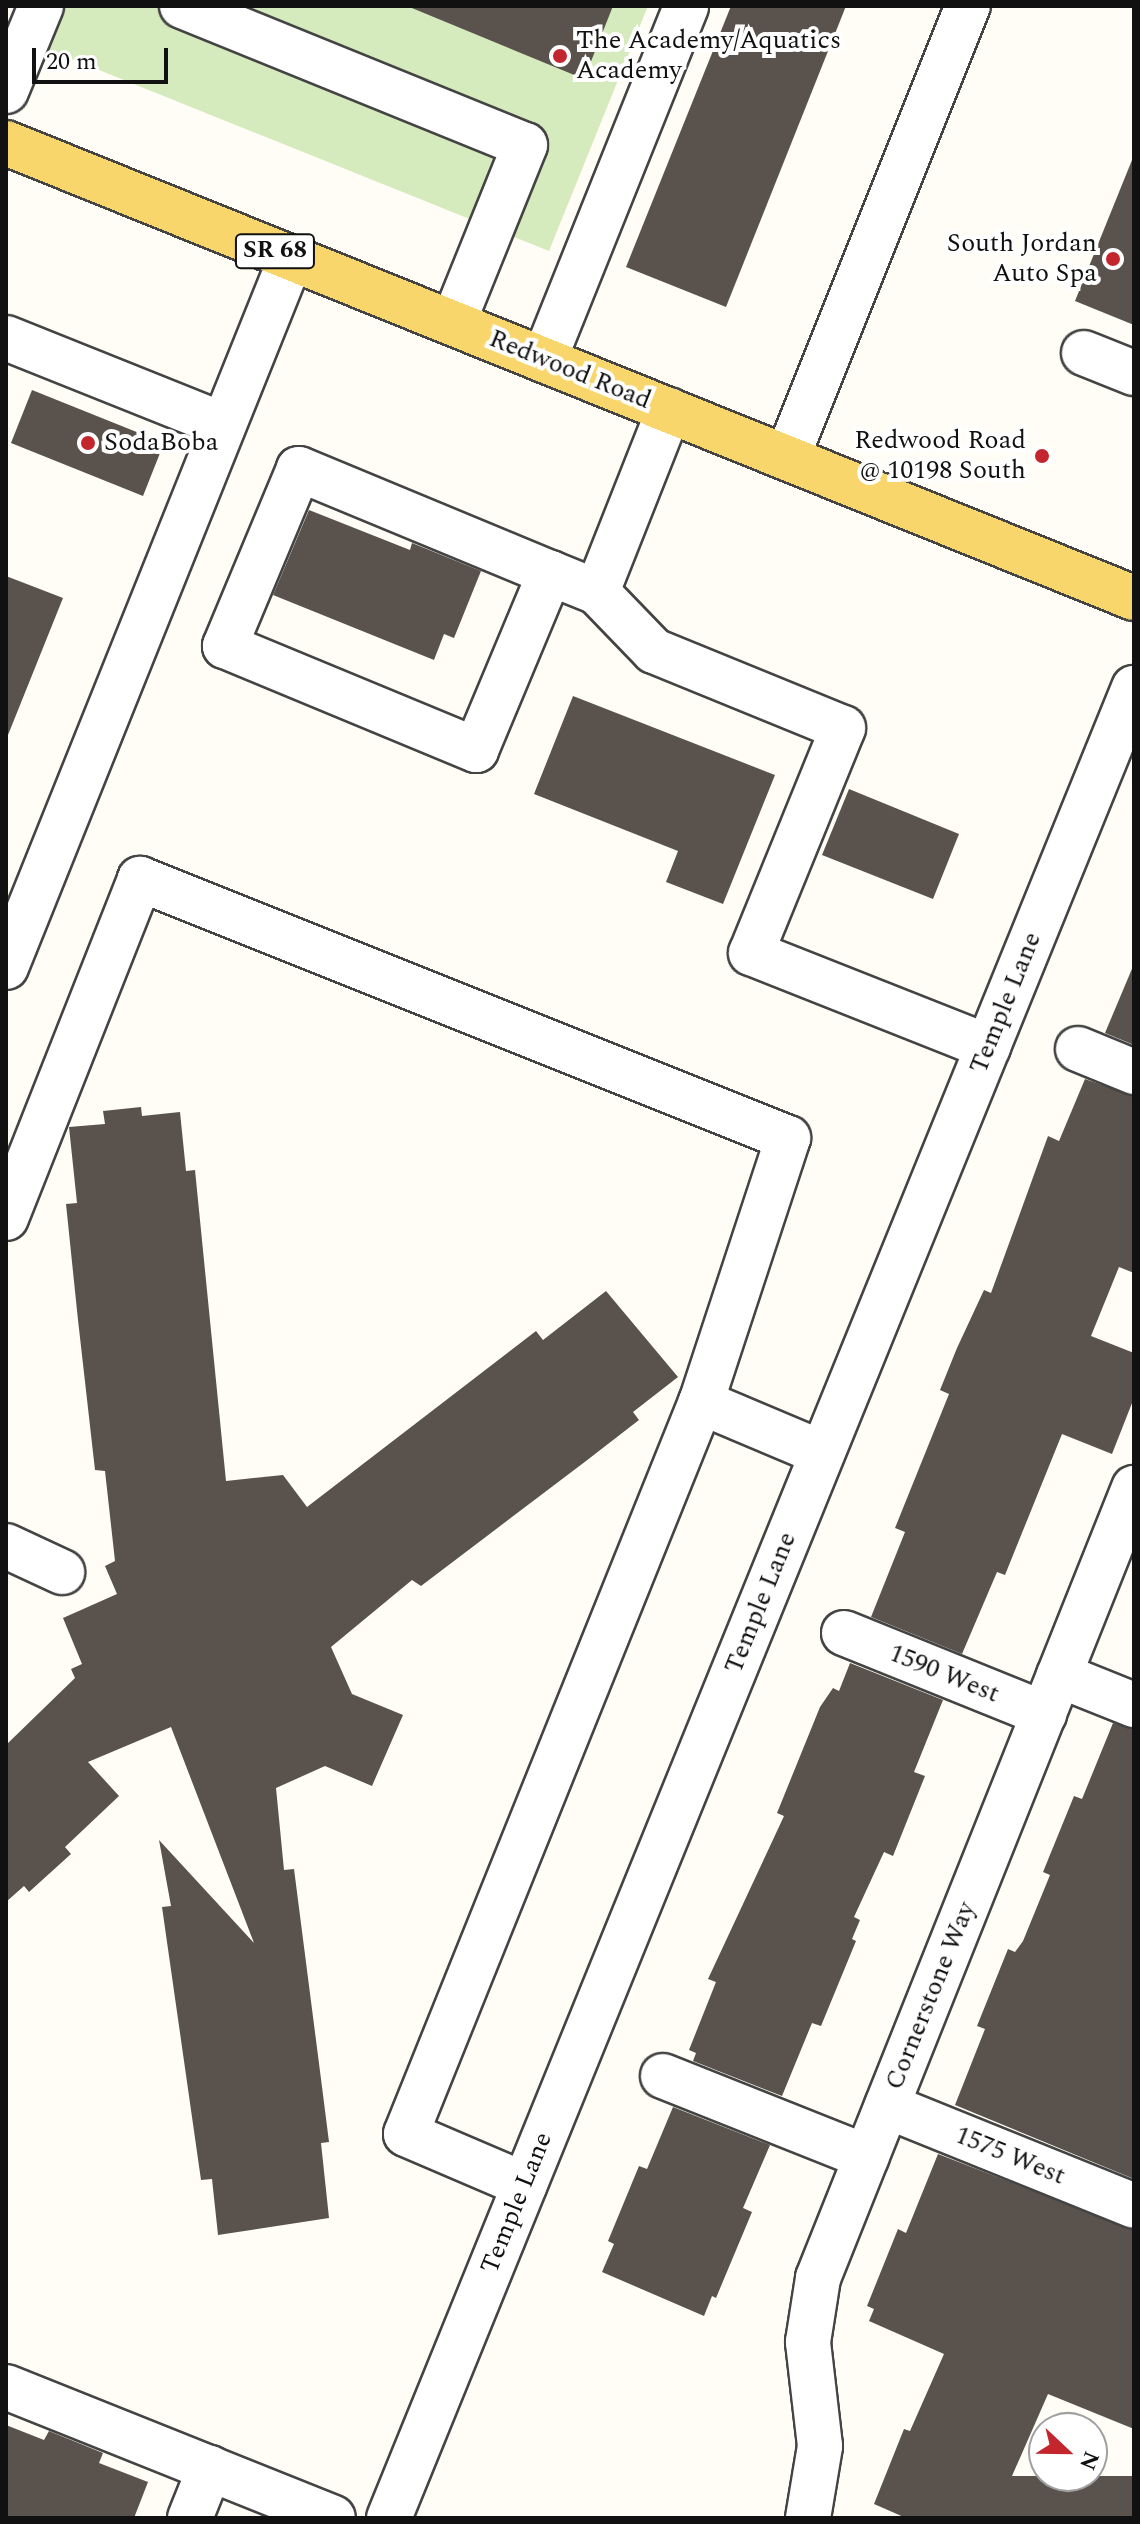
<!DOCTYPE html>
<html>
<head>
<meta charset="utf-8">
<style>
  body { margin:0 }
  #map { position:relative; width:1140px; height:2524px; overflow:hidden; background:#fffdf5; font-family:Spectral,serif }
  div>[style] { position:absolute }
  .green>* { inset:0; background:#d5ebbd }
  .building>* { inset:0; background:#5a524d }
  .roads { filter:drop-shadow(2px 0 #444) drop-shadow(-2px 0 #444) drop-shadow(0 2px #444) drop-shadow(0 -2px #444) }
  .minor>* { height:44px; margin:-22px; padding:0 22px; transform-origin:22px; border-radius:22px; background:#fff }
  .major>* { height:44px; margin:-22px; padding:0 22px; transform-origin:22px; border-radius:22px; background:#f9d66b }
  .dots>* { width:22px; height:22px; translate:-50% -50%; box-sizing:border-box; border:4px solid #fff; border-radius:50% }
  span { translate:-50% -50%; white-space:nowrap; text-align:center; line-height:1.15; -webkit-text-stroke:8px #fff; paint-order:stroke }
  .shield-label span { padding:2px 6px; background:#fff; border:2px solid; border-radius:6px; -webkit-text-stroke-width:0 }
  .shield-label { font-size:24px; color:#111; font-weight:700 }
  .poi-label { font-size:26px; color:#111 }
  .left { translate:0 -50%; text-align:left }
  .right { translate:-100% -50%; text-align:right }
  .street-label { font-size:26px; color:#111 }
  .frame { position:absolute; inset:0; border:8px solid #111; pointer-events:none }
  .north { position:absolute; left:1028px; top:2412px; width:80px; height:80px; box-sizing:border-box; background:#fff; border:2px solid #a0a0a0; border-radius:50%; rotate:112deg; font-size:22px; font-weight:700; line-height:32px; text-align:center; color:#111 }
  .north::after { content:''; display:block; margin:auto; width:28px; height:36px; background:#c4262e; clip-path:polygon(50% 0,100% 100%,50% 72%,0 100%) }
  .scale { position:absolute; left:32px; top:48px; width:136px; height:36px; box-sizing:border-box; border:4px solid #111; border-top:0; padding-left:10px; font-size:24px; line-height:28px; white-space:nowrap; color:#111; -webkit-text-stroke:6px #fff; paint-order:stroke }
</style>
</head>
<body>
<div id="map">
  <div class="green">
    <div style="clip-path:polygon(40px 6px,648px 6px,549px 251px,27px 41px)"></div>
  </div>
  <div class="building">
    <div style="clip-path:polygon(407px 6px,613px 6px,584px 79px)"></div>
    <div style="clip-path:polygon(731px 6px,846px 6px,726px 307px,626px 267px)"></div>
    <div style="clip-path:polygon(1132px 160px,1134px 160px,1134px 325px,1075px 301px)"></div>
    <div style="clip-path:polygon(32px 390px,164px 443px,143px 496px,11px 443px)"></div>
    <div style="clip-path:polygon(309px 510px,410px 550px,412px 543px,481px 571px,454px 638px,444px 634px,434px 660px,273px 595px)"></div>
    <div style="clip-path:polygon(6px 576px,63px 598px,8px 735px,6px 734px)"></div>
    <div style="clip-path:polygon(573px 696px,775px 775px,723px 904px,666px 882px,678px 851px,534px 794px)"></div>
    <div style="clip-path:polygon(849px 789px,959px 834px,933px 899px,822px 855px)"></div>
    <div style="clip-path:polygon(1134px 964px,1134px 1045px,1105px 1033px)"></div>
    <div style="clip-path:polygon(1085px 1079px,1134px 1096px,1134px 1273px,1119px 1267px,1091px 1336px,1134px 1353px,1134px 1398px,1112px 1454px,1062px 1434px,1005px 1575px,997px 1572px,962px 1654px,871px 1617px,905px 1532px,895px 1528px,949px 1394px,940px 1390px,957px 1348px,984px 1290px,991px 1293px,1048px 1136px,1059px 1141px)"></div>
    <div style="clip-path:polygon(141px 1107px,142px 1116px,180px 1112px,186px 1171px,195px 1170px,226px 1481px,283px 1475px,307px 1507px,536px 1331px,543px 1340px,606px 1291px,678px 1377px,633px 1412px,639px 1420px,586px 1461px,421px 1586px,412px 1580px,331px 1647px,352px 1694px,403px 1715px,372px 1786px,325px 1766px,276px 1788px,284px 1870px,294px 1869px,321px 2079px,329px 2142px,321px 2143px,329px 2218px,218px 2235px,212px 2179px,201px 2180px,162px 1907px,171px 1906px,159px 1840px,254px 1943px,171px 1727px,88px 1762px,119px 1796px,65px 1847px,71px 1854px,29px 1892px,24px 1886px,6px 1902px,6px 1745px,75px 1678px,71px 1669px,82px 1664px,63px 1618px,117px 1594px,105px 1566px,115px 1561px,105px 1471px,95px 1470px,78px 1320px,66px 1204px,77px 1203px,69px 1127px,105px 1124px,103px 1111px)"></div>
    <div style="clip-path:polygon(850px 1663px,943px 1700px,914px 1772px,925px 1776px,893px 1856px,884px 1852px,854px 1917px,860px 1920px,852px 1939px,856px 1941px,821px 2026px,812px 2023px,782px 2096px,693px 2061px,696px 2053px,689px 2050px,716px 1982px,708px 1979px,784px 1816px,777px 1813px,820px 1707px,833px 1688px,839px 1691px)"></div>
    <div style="clip-path:polygon(1113px 1723px,1134px 1729px,1134px 2179px,955px 2105px,985px 2029px,977px 2026px,1008px 1949px,1015px 1952px,1023px 1941px,1050px 1875px,1043px 1872px,1074px 1796px,1082px 1799px)"></div>
    <div style="clip-path:polygon(673px 2107px,770px 2145px,743px 2208px,752px 2212px,716px 2298px,712px 2296px,704px 2316px,602px 2272px,614px 2244px,608px 2241px,639px 2166px,647px 2169px)"></div>
    <div style="clip-path:polygon(938px 2154px,1134px 2230px,1134px 2429px,1048px 2394px,1012px 2476px,1134px 2476px,1134px 2518px,906px 2518px,874px 2504px,904px 2429px,910px 2431px,944px 2354px,869px 2321px,874px 2309px,867px 2306px,898px 2229px,906px 2233px)"></div>
    <div style="clip-path:polygon(6px 2425px,44px 2440px,49px 2431px,103px 2453px,99px 2463px,148px 2482px,134px 2518px,6px 2518px)"></div>
  </div>
  <div class="roads">
    <div class="minor">
      <div style="left:182px;top:6px;width:370px;rotate:22.1deg"></div>
      <div style="left:525px;top:145px;width:192px;rotate:112deg"></div>
      <div style="left:6px;top:91px;width:92px;rotate:-67.6deg"></div>
      <div style="left:6px;top:338px;width:234px;rotate:21.8deg"></div>
      <div style="left:1084px;top:353px;width:54px;rotate:21.8deg"></div>
      <div style="left:544px;top:360px;width:381px;rotate:-68.1deg"></div>
      <div style="left:669px;top:410px;width:196px;rotate:111.6deg"></div>
      <div style="left:597px;top:592px;width:82px;rotate:46deg"></div>
      <div style="left:654px;top:651px;width:204px;rotate:22.2deg"></div>
      <div style="left:843px;top:728px;width:243px;rotate:112.2deg"></div>
      <div style="left:751px;top:953px;width:255px;rotate:21.6deg"></div>
      <div style="left:787px;top:458px;width:487px;rotate:-68.2deg"></div>
      <div style="left:550px;top:573px;width:272px;rotate:-157.5deg"></div>
      <div style="left:299px;top:469px;width:192px;rotate:112.7deg"></div>
      <div style="left:225px;top:646px;width:272px;rotate:22.5deg"></div>
      <div style="left:476px;top:750px;width:192px;rotate:-67.3deg"></div>
      <div style="left:550px;top:573px;width:51px;rotate:22deg"></div>
      <div style="left:6px;top:967px;width:764px;rotate:-68.1deg"></div>
      <div style="left:1078px;top:1049px;width:61px;rotate:22.3deg"></div>
      <div style="left:6px;top:1218px;width:365px;rotate:-68.4deg"></div>
      <div style="left:140px;top:879px;width:698px;rotate:21.79deg"></div>
      <div style="left:788px;top:1138px;width:278px;rotate:108.2deg"></div>
      <div style="left:701px;top:1402px;width:789px;rotate:111.95deg"></div>
      <div style="left:406px;top:2134px;width:129px;rotate:23.2deg"></div>
      <div style="left:701px;top:1402px;width:131px;rotate:22.9deg"></div>
      <div style="left:6px;top:1546px;width:62px;rotate:24.9deg"></div>
      <div style="left:844px;top:1633px;width:216px;rotate:22deg"></div>
      <div style="left:1059px;top:1675px;width:81px;rotate:21.8deg"></div>
      <div style="left:663px;top:2076px;width:219px;rotate:21.7deg"></div>
      <div style="left:887px;top:2106px;width:266px;rotate:22deg"></div>
      <div style="left:6px;top:2387px;width:352px;rotate:21.8deg"></div>
      <div style="left:190px;top:2518px;width:54px;rotate:-68.2deg"></div>
      <div style="left:389px;top:2518px;width:1976px;rotate:-67.85deg"></div>
      <div style="left:808px;top:2518px;width:73px;rotate:-80.5deg"></div>
      <div style="left:820px;top:2446px;width:105px;rotate:-96.6deg"></div>
      <div style="left:808px;top:2342px;width:65px;rotate:-81.1deg"></div>
      <div style="left:818px;top:2278px;width:851px;rotate:-68.2deg"></div>
    </div>
    <div class="major">
      <div style="left:6px;top:143px;width:1216px;rotate:21.97deg"></div>
    </div>
  </div>
  <div class="dots">
    <div style="left:560px;top:56px;background:#c4262e"></div>
    <div style="left:1113px;top:259px;background:#c4262e"></div>
    <div style="left:88px;top:443px;background:#c4262e"></div>
    <div style="left:1042px;top:456px;background:#c4262e"></div>
  </div>
  <div class="shield-label">
    <span style="left:275px;top:251px">SR 68</span>
  </div>
  <div class="poi-label">
    <span class="left" style="left:576px;top:56px">The Academy/Aquatics<br>Academy</span>
    <span class="right" style="left:1097px;top:259px">South Jordan<br>Auto Spa</span>
    <span class="right" style="left:1026px;top:456px">Redwood Road<br>@ 10198 South</span>
    <span class="left" style="left:104px;top:443px">SodaBoba</span>
  </div>
  <div class="street-label">
    <span style="left:570px;top:370px;rotate:22deg">Redwood Road</span>
    <span style="left:1006px;top:1003px;rotate:-68deg">Temple Lane</span>
    <span style="left:761px;top:1603px;rotate:-68deg">Temple Lane</span>
    <span style="left:944px;top:1674px;rotate:22deg">1590 West</span>
    <span style="left:931px;top:1996px;rotate:-68deg">Cornerstone Way</span>
    <span style="left:1010px;top:2156px;rotate:22deg">1575 West</span>
    <span style="left:517px;top:2203px;rotate:-68deg">Temple Lane</span>
  </div>
  <div class="frame"></div>
  <div class="north">N</div>
  <div class="scale">20 m</div>
</div>
</body>
</html>
